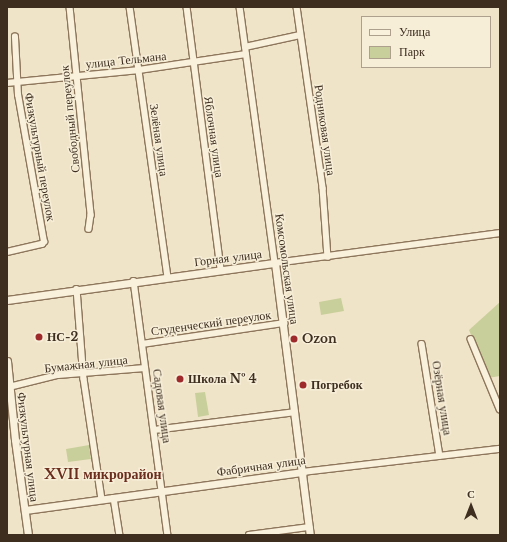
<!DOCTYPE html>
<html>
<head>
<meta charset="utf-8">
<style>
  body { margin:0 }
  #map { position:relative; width:507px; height:542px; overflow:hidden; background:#f0e4c8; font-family:"Libre Baskerville",serif }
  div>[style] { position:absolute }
  .green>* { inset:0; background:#c9cf9b }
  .roads { filter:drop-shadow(1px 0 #8d765c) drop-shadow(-1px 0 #8d765c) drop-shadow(0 1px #8d765c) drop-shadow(0 -1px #8d765c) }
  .street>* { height:5.5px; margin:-2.75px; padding:0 2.75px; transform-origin:2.75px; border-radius:2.75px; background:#faf1dc }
  .secondary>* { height:7px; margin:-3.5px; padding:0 3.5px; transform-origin:3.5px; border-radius:3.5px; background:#faf1dc }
  .dots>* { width:11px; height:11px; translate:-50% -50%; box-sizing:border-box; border:2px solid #f7eed8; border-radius:50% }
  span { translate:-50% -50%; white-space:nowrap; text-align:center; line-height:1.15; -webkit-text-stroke:3px #f7eed8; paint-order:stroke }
  .street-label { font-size:12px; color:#3d2e20 }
  .poi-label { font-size:12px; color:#3d2e20; font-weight:700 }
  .left { translate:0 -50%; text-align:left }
  .quarter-label { font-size:14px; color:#6b2e1e; font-weight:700 }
  .frame { position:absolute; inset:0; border:8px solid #3d2e20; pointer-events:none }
  .legend { position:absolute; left:361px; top:16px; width:130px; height:52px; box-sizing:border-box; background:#f7eed8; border:1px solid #ada18e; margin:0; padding:5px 7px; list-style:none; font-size:12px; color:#3d2e20 }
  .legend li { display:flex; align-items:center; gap:8px; height:20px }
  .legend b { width:20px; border:1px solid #ada18e }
  .north { position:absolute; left:451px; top:486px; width:40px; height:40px; -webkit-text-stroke:3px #f7eed8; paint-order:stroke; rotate:0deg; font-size:11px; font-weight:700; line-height:16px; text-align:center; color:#3d2e20 }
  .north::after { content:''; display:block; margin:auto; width:14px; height:18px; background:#3d2e20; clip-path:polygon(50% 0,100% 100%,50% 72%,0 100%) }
</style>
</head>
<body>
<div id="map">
  <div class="green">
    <div style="clip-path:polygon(341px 298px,344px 311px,321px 315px,319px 302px)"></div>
    <div style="clip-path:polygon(500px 302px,500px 376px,488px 378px,469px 330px)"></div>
    <div style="clip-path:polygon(205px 392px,209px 415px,198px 417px,195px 393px)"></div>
    <div style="clip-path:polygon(89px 445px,91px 459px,68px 462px,66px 449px)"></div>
  </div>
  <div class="roads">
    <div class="street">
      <div style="left:70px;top:7px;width:209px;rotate:84.2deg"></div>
      <div style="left:91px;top:215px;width:14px;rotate:98deg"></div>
      <div style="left:130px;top:7px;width:273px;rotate:82deg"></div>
      <div style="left:187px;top:7px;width:265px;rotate:82.6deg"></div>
      <div style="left:240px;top:7px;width:258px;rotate:82.2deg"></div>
      <div style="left:275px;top:263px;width:227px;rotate:-7.6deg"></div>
      <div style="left:297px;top:7px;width:183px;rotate:81.8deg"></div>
      <div style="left:323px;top:188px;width:69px;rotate:85.9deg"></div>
      <div style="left:245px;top:47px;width:56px;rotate:-12.3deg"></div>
      <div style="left:7px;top:83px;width:133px;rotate:-5.6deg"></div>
      <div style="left:139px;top:70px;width:108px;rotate:-8.5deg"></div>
      <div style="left:7px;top:252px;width:36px;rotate:-13deg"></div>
      <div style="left:42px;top:244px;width:3px;rotate:-45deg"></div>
      <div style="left:44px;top:242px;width:149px;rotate:-100deg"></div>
      <div style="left:18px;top:95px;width:58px;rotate:-93deg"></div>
      <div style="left:134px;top:281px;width:256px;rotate:82.4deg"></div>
      <div style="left:77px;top:289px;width:90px;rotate:85.6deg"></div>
      <div style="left:84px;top:379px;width:121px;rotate:81.5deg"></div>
      <div style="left:471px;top:339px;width:76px;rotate:67.5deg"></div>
      <div style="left:142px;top:344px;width:144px;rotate:-8.4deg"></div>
      <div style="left:422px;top:344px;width:113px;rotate:80.9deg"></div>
      <div style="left:9px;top:387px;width:50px;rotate:-13.8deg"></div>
      <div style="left:58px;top:375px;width:87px;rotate:-4.6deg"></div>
      <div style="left:155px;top:430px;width:141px;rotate:-7.3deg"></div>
      <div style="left:303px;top:472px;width:198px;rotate:-6.7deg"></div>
      <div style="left:114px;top:498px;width:37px;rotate:81deg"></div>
      <div style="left:249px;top:535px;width:61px;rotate:-7.6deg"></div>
    </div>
    <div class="secondary">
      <div style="left:7px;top:300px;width:271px;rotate:-7.9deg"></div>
      <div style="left:275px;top:263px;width:274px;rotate:82.7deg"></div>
      <div style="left:7px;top:361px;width:79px;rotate:84.2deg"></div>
      <div style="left:15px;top:440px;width:96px;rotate:82.2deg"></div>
      <div style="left:25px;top:510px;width:281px;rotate:-7.8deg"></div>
    </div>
  </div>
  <div class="dots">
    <div style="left:39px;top:337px;background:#9e2a2b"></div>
    <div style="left:294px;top:339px;background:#9e2a2b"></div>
    <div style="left:180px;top:379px;background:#9e2a2b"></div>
    <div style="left:303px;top:385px;background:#9e2a2b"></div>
  </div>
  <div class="street-label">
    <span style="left:126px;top:60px;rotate:-6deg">улица Тельмана</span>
    <span style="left:70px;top:119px;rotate:-96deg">Свободный переулок</span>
    <span style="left:325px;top:130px;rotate:82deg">Родниковая улица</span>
    <span style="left:214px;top:137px;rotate:82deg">Яблочная улица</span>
    <span style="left:159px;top:140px;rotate:82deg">Зелёная улица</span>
    <span style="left:40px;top:157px;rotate:80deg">Физкультурный переулок</span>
    <span style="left:228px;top:258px;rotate:-7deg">Горная улица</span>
    <span style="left:287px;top:269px;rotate:82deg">Комсомольская улица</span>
    <span style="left:211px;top:323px;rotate:-8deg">Студенческий переулок</span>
    <span style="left:86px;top:364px;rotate:-6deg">Бумажная улица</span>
    <span style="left:442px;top:398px;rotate:81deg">Озёрная улица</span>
    <span style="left:162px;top:406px;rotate:82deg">Садовая улица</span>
    <span style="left:28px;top:447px;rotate:83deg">Физкультурная улица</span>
    <span style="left:261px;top:466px;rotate:-8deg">Фабричная улица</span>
  </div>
  <div class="poi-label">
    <span class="left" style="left:47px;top:337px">НС-2</span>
    <span class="left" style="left:302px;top:339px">Ozon</span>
    <span class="left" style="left:188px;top:379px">Школа № 4</span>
    <span class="left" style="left:311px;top:385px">Погребок</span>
  </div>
  <div class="quarter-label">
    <span style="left:103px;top:474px">XVII микрорайон</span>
  </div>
  <div class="frame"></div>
  <ul class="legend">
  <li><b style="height:5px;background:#faf1dc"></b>Улица</li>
  <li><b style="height:11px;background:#c9cf9b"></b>Парк</li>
  </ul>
  <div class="north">С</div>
</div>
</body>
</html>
